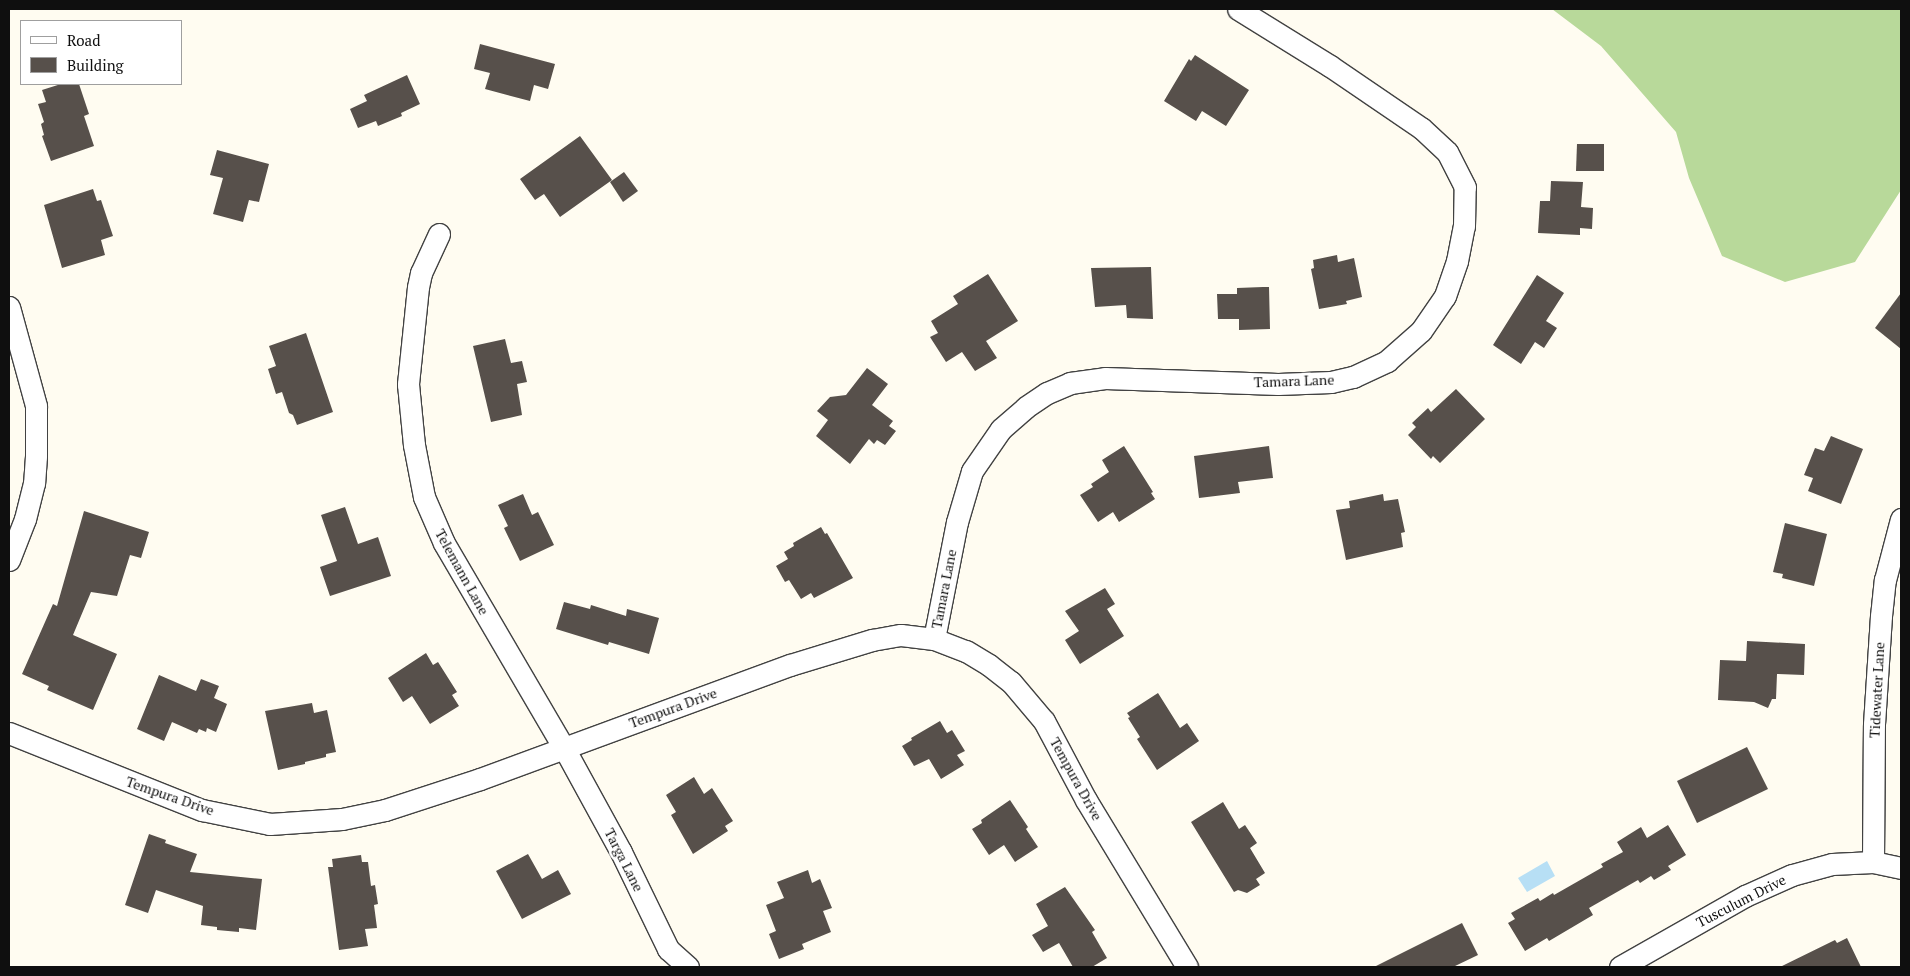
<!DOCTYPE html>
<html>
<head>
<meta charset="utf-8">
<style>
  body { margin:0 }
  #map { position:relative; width:1910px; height:976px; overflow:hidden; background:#fffcf1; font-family:"PT Serif",serif }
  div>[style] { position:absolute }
  .forest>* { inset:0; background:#b8d99a }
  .water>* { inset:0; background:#b7dff5 }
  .building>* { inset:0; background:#57504b }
  .roads { filter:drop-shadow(1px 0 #424242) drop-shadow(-1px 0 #424242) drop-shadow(0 1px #424242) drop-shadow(0 -1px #424242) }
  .minor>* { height:21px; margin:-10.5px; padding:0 10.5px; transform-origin:10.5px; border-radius:10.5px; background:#fff }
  span { translate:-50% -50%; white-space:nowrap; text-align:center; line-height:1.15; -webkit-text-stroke:5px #fff; paint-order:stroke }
  .street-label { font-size:14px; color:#0f0f0f }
  .frame { position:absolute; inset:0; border:10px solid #0f0f0f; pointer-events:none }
  .legend { position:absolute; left:20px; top:20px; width:162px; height:65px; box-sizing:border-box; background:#fff; border:1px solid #9f9f9f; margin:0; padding:6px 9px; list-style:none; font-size:15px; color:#0f0f0f }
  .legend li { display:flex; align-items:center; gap:10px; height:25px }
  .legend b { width:25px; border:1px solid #9f9f9f }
</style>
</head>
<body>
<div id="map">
  <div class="forest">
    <div style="clip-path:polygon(1552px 9px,1901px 9px,1901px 190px,1855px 262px,1785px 282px,1722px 256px,1689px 178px,1676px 132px,1601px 46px)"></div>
  </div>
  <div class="water">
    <div style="clip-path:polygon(1547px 861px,1555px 876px,1527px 892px,1518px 878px)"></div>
  </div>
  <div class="building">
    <div style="clip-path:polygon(480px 44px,555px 64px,548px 89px,534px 85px,530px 101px,485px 89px,490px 73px,474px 69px)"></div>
    <div style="clip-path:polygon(1195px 55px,1249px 90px,1226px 126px,1202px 111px,1196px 121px,1164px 101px,1189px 59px,1191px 61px)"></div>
    <div style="clip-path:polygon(407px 75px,420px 104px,401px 113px,402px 116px,378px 126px,376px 121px,358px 128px,350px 109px,367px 101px,364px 95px)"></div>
    <div style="clip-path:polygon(61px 84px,79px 84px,89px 114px,84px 116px,94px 146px,51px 161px,42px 136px,44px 135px,41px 124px,44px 122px,38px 104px,46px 102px,42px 90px)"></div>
    <div style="clip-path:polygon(580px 136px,612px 180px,560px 217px,544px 194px,535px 200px,520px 179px)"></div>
    <div style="clip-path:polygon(1577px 144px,1604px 144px,1604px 171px,1576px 171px)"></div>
    <div style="clip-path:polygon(217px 150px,269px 164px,259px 202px,249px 200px,243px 222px,213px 214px,223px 178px,210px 175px)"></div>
    <div style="clip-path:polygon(624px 172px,638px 191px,623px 202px,610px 182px)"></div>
    <div style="clip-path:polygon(1551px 181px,1583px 182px,1581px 207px,1593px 208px,1592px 229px,1580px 228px,1580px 235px,1538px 233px,1540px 201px,1550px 201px)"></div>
    <div style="clip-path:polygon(93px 189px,97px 201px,101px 200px,113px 236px,101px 240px,105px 255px,62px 268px,44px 205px)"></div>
    <div style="clip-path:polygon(1337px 255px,1338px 262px,1354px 258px,1362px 297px,1346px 301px,1347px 304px,1319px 309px,1311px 269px,1314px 268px,1313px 260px)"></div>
    <div style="clip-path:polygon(1151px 267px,1153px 319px,1127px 318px,1126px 305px,1095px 307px,1091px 268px)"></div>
    <div style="clip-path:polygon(988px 274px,1018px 321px,986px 341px,997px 358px,975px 371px,962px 352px,946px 362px,930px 337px,938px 333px,931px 321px,958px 304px,953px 296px)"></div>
    <div style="clip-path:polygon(1537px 275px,1564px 293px,1546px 321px,1557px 328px,1544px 348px,1535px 342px,1521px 364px,1493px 345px)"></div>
    <div style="clip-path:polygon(1263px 287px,1269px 287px,1270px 329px,1239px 330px,1239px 319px,1218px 319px,1217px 294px,1237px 294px,1237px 288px)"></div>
    <div style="clip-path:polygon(1901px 293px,1901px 349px,1875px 328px)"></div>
    <div style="clip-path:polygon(306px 333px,333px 412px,297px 425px,293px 415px,289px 413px,282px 392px,276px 394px,268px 369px,276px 366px,269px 346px)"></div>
    <div style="clip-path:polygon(505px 339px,511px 363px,522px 361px,527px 382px,517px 384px,522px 415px,491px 422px,473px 346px)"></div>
    <div style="clip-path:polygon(867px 368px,888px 384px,872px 405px,893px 421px,889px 426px,896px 431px,885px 445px,877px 440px,874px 444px,869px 439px,850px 464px,816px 436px,828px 420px,817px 411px,830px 397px,846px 395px)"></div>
    <div style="clip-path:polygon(1456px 389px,1485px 419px,1440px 463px,1433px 456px,1431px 459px,1408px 435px,1416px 427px,1412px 423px,1428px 408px,1431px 412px)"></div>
    <div style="clip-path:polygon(1831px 436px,1863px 449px,1841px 504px,1808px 491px,1813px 478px,1804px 475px,1815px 448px,1824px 451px)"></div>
    <div style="clip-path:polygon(1124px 446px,1153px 492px,1151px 493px,1155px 499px,1119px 522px,1113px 512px,1098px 522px,1080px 495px,1093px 487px,1091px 484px,1109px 472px,1102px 460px)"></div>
    <div style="clip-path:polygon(1269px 446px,1273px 478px,1238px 482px,1240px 493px,1199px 498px,1194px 456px)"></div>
    <div style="clip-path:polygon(523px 494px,532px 515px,538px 512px,554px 545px,520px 561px,504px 528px,508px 526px,498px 505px)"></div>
    <div style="clip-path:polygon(1383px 494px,1384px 501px,1398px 499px,1405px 532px,1401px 533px,1403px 547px,1346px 560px,1336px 510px,1350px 508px,1349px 501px)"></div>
    <div style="clip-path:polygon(345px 507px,358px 544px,378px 537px,391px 576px,330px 596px,320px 567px,337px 561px,321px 515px)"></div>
    <div style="clip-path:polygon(84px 511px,149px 532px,141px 558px,130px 555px,117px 596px,91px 592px,73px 635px,117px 654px,93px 710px,47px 690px,49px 686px,22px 674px,53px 604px,57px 606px)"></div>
    <div style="clip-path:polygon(1785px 523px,1827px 534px,1814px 586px,1782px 578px,1783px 574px,1773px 572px)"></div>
    <div style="clip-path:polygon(821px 527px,825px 534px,827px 533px,853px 578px,814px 598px,811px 593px,801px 599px,789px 580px,785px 582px,776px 566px,788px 559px,784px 552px,794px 546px,793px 543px)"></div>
    <div style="clip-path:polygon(1105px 588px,1115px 604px,1107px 609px,1124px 636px,1080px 664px,1065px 640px,1079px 631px,1065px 611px)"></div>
    <div style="clip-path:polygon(564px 602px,590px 609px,591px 605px,626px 616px,627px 609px,659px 618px,649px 654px,609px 642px,608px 645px,556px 629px)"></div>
    <div style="clip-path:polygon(1747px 641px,1805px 644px,1804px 675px,1777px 674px,1776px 699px,1772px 699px,1768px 708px,1754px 702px,1718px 700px,1720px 660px,1746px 661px)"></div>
    <div style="clip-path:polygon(426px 653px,433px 665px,438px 662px,457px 692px,452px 695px,459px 706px,430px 724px,412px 696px,403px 702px,388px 678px)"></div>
    <div style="clip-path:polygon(159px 675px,196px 691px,201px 679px,219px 686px,214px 698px,227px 704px,216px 732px,207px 728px,206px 732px,199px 729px,197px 733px,172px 722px,164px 741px,137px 729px)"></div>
    <div style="clip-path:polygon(1158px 693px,1180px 728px,1187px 723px,1199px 741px,1157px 770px,1137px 739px,1140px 737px,1128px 718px,1130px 717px,1127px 713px)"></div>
    <div style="clip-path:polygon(312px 703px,314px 713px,327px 710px,336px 752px,326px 754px,326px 757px,305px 762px,305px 764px,278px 770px,265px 711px)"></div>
    <div style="clip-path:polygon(940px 721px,947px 733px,952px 730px,965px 751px,957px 755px,964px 765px,941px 779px,929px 759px,914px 766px,902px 746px,912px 740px,911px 738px)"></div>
    <div style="clip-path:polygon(1747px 747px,1768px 789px,1697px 823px,1677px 781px)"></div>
    <div style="clip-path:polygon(694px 777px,704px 794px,712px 788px,733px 821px,725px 826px,728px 831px,693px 854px,671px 815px,676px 812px,666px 795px)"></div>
    <div style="clip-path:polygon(1010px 800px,1028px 827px,1026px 829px,1038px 847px,1015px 862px,1004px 845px,989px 855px,972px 829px,982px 823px,981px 820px)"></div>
    <div style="clip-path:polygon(1223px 802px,1239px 829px,1245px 825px,1257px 843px,1250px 848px,1265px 873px,1256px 879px,1260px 885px,1247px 893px,1238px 890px,1234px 892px,1191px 822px)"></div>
    <div style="clip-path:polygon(1668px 825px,1686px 855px,1668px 866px,1671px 870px,1654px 880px,1651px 876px,1640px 883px,1638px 880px,1589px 908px,1593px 915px,1549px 941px,1547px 938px,1525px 951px,1508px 923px,1515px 919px,1511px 913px,1538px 898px,1540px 901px,1553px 893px,1554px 895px,1603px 867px,1601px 864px,1623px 852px,1617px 842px,1641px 827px,1647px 838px)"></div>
    <div style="clip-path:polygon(149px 834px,166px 840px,165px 843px,197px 854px,190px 872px,262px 879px,256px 930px,239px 928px,239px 932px,217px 930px,217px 927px,201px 925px,203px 906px,156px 890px,148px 913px,125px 905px)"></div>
    <div style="clip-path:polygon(528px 854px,542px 879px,558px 870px,571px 894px,522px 919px,496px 871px)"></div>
    <div style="clip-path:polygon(361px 855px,362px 862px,368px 862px,371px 886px,375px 885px,378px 904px,374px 905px,377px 928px,365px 929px,368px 946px,339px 950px,328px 867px,333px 867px,332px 859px)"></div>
    <div style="clip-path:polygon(808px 870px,812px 883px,820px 879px,832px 908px,823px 911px,831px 932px,802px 944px,804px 949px,779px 959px,769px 934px,776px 931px,766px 905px,784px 898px,777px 882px)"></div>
    <div style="clip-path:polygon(1065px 887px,1095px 930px,1092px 932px,1107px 958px,1092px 967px,1073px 967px,1059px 943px,1043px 952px,1032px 935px,1048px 926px,1036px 904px)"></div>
    <div style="clip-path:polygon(1462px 923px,1478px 955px,1453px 967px,1374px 967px)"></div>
    <div style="clip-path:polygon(1847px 938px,1861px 967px,1780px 967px,1835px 940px,1837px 943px)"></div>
  </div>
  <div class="roads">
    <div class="minor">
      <div style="left:439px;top:234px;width:43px;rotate:114.8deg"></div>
      <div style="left:421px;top:273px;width:14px;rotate:102deg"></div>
      <div style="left:418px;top:287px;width:98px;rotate:95.9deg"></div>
      <div style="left:408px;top:384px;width:61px;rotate:84.4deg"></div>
      <div style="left:414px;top:445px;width:53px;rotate:79.1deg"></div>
      <div style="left:424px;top:497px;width:50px;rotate:66.5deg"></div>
      <div style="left:444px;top:543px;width:238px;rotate:59.7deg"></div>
      <div style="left:564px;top:748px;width:119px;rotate:61.3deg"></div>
      <div style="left:621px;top:852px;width:108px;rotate:64.1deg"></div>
      <div style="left:668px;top:949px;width:27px;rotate:42deg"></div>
      <div style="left:9px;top:307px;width:103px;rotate:74.7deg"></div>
      <div style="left:36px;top:406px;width:50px;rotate:90deg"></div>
      <div style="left:36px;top:456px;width:27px;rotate:94deg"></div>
      <div style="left:34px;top:483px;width:37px;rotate:104deg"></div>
      <div style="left:25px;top:519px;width:44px;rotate:111.3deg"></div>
      <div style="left:934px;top:639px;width:119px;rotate:-78.9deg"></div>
      <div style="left:957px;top:522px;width:53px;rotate:-73.6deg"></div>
      <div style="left:972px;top:471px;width:51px;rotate:-55.4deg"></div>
      <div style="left:1001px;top:429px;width:33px;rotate:-41deg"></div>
      <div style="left:1026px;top:407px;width:25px;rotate:-34deg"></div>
      <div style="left:1047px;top:393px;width:25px;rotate:-23deg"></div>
      <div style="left:1070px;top:383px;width:35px;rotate:-8deg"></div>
      <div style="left:1105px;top:378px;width:173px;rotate:2deg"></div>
      <div style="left:1278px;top:384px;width:53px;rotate:-2.2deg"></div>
      <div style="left:1331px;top:382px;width:23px;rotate:-13deg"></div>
      <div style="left:1353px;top:377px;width:38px;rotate:-25deg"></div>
      <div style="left:1387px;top:361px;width:45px;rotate:-41.4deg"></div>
      <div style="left:1421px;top:331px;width:42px;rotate:-55.6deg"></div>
      <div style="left:1445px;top:296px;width:37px;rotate:-71deg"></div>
      <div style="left:1457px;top:261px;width:36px;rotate:-79deg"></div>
      <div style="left:1464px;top:226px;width:39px;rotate:-89deg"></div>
      <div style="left:1465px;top:187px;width:39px;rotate:-117deg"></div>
      <div style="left:1447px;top:152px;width:35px;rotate:-137deg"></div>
      <div style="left:1421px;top:128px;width:110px;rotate:-145.7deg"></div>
      <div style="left:1330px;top:66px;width:108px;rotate:-148.2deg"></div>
      <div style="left:9px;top:733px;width:208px;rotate:21.8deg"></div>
      <div style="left:202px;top:810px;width:69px;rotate:11.6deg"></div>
      <div style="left:270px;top:824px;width:72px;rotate:-4deg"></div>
      <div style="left:342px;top:819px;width:44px;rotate:-11.8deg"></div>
      <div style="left:385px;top:810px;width:100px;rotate:-18.1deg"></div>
      <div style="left:480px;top:779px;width:330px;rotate:-20.2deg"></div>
      <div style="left:790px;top:665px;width:86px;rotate:-17deg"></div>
      <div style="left:872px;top:640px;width:29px;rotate:-10deg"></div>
      <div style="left:901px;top:635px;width:33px;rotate:7deg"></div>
      <div style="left:934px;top:639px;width:34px;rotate:21deg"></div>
      <div style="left:966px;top:651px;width:27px;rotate:31deg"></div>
      <div style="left:989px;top:665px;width:28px;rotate:38deg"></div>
      <div style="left:1011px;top:682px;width:51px;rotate:49.8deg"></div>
      <div style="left:1044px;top:721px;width:89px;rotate:62deg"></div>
      <div style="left:1086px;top:800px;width:195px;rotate:58.8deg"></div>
      <div style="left:1873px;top:862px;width:138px;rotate:-89.6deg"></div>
      <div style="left:1874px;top:724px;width:108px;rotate:-86.3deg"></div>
      <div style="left:1881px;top:616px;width:36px;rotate:-84deg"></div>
      <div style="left:1885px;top:580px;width:63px;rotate:-75.3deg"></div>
      <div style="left:1620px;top:967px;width:144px;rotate:-29.6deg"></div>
      <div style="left:1745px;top:896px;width:51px;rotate:-24.1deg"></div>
      <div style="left:1792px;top:875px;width:41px;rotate:-15.4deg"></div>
      <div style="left:1832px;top:864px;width:41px;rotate:-2.8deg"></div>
      <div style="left:1873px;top:862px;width:29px;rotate:12deg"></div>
    </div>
  </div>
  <div class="street-label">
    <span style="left:1294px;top:381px;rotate:-2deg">Tamara Lane</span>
    <span style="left:462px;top:572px;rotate:61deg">Telemann Lane</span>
    <span style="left:944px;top:589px;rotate:-79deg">Tamara Lane</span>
    <span style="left:1877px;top:690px;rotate:-87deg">Tidewater Lane</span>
    <span style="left:673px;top:708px;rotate:-20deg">Tempura Drive</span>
    <span style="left:1076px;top:779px;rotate:61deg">Tempura Drive</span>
    <span style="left:170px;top:796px;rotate:19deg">Tempura Drive</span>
    <span style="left:624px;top:860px;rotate:63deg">Targa Lane</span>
    <span style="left:1741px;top:901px;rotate:-27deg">Tusculum Drive</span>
  </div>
  <div class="frame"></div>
  <ul class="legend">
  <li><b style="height:6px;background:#fff"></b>Road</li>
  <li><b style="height:14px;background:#57504b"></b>Building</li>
  </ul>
</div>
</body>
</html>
